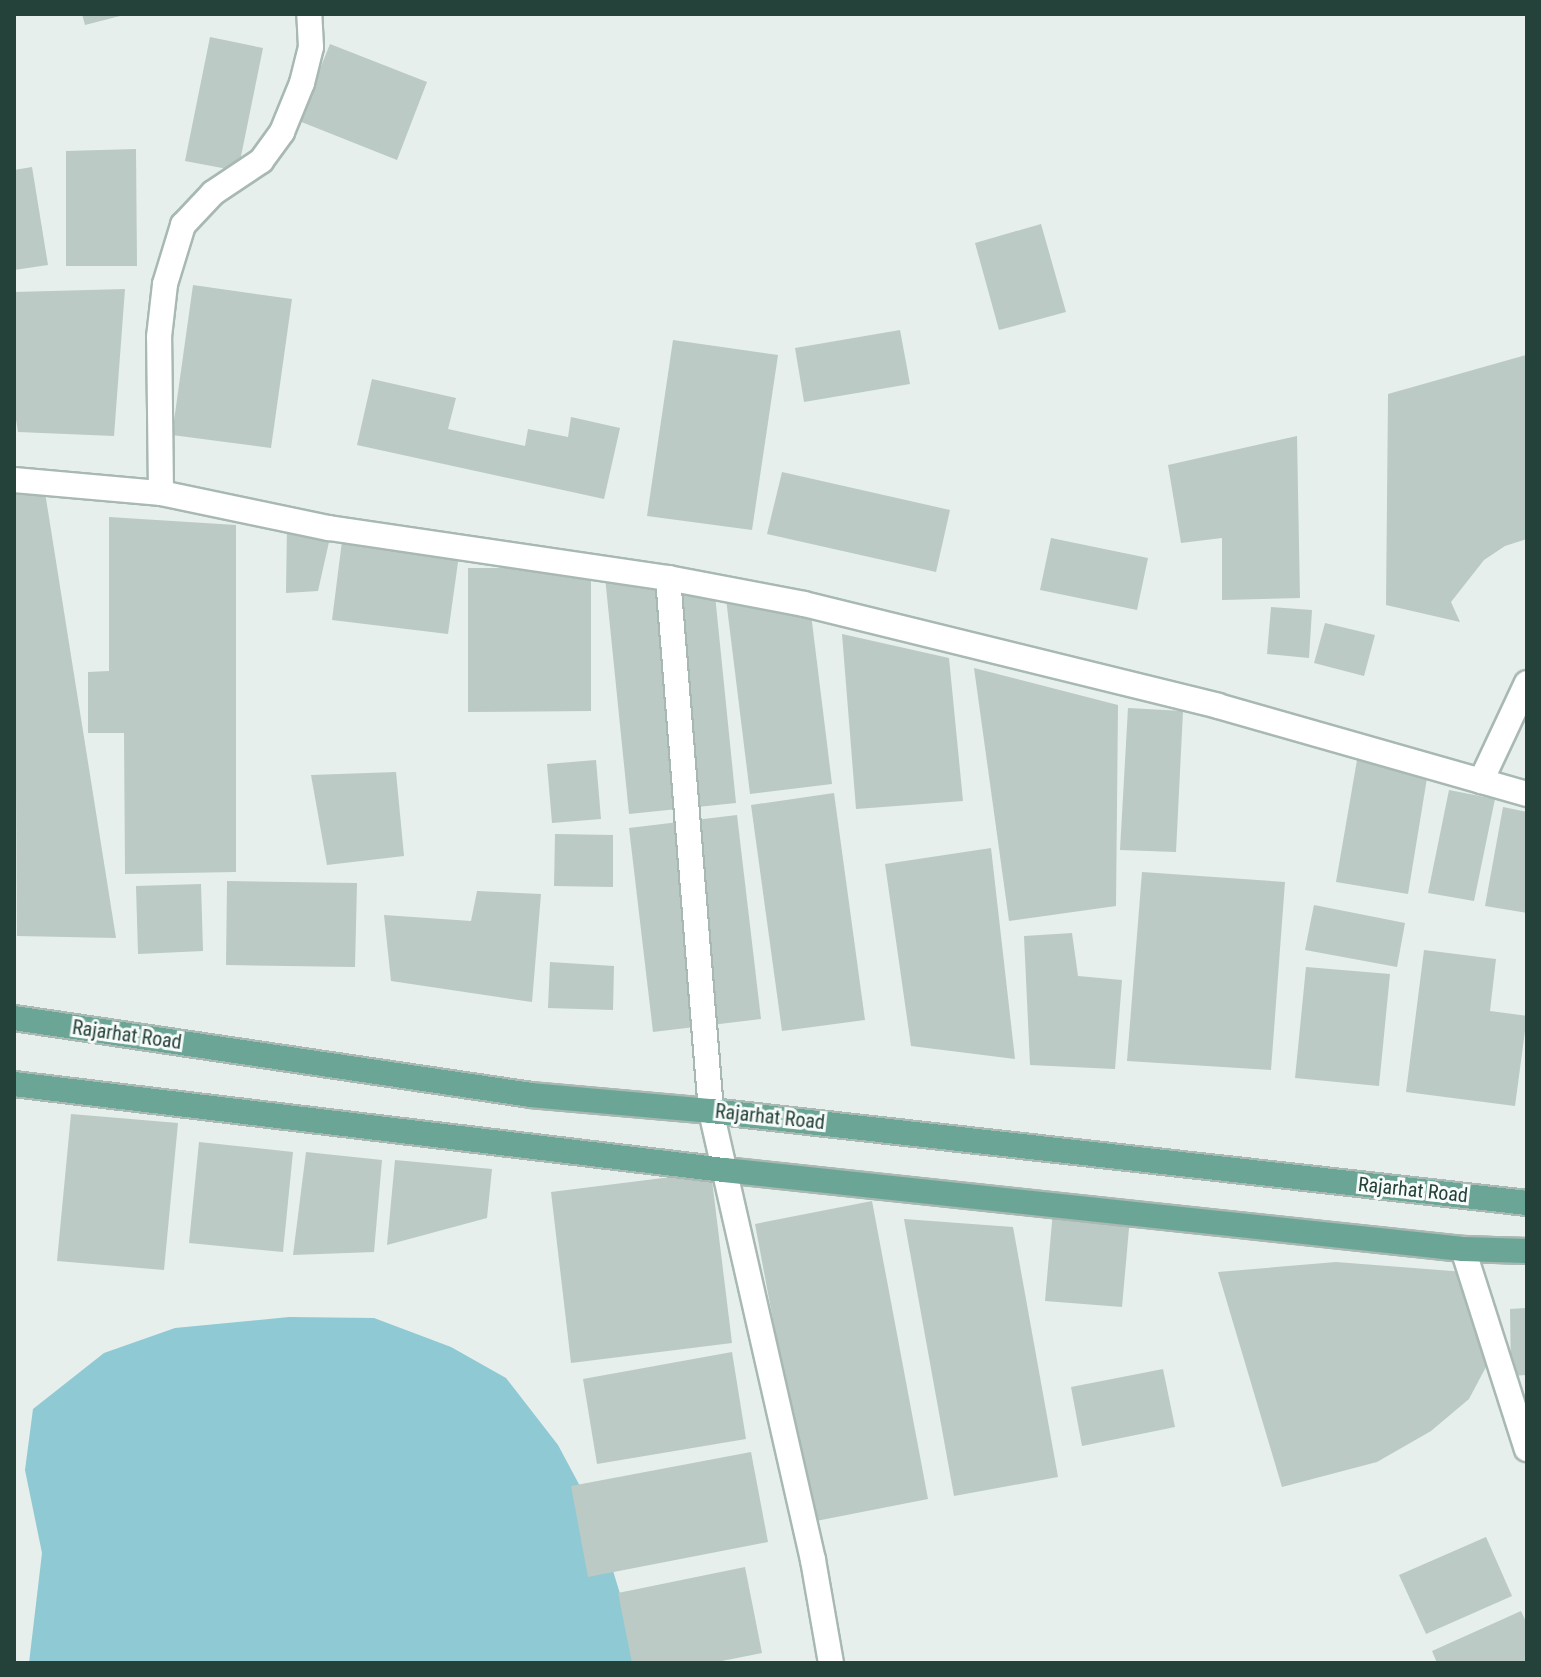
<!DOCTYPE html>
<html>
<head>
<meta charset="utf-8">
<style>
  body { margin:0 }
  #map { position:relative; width:1541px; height:1677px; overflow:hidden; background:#e6efeb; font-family:"Roboto Condensed",sans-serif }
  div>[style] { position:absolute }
  .water>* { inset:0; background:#8ec9d4 }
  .building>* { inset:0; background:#bbcac4 }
  .roads { filter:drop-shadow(2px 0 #a8b8b2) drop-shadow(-2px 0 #a8b8b2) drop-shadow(0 2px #a8b8b2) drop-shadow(0 -2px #a8b8b2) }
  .street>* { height:24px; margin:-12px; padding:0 12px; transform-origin:12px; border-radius:12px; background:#fff }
  .secondary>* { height:24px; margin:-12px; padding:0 12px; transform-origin:12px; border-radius:12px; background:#fff }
  .primary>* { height:24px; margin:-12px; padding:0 12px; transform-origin:12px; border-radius:12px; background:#6aa596 }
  span { translate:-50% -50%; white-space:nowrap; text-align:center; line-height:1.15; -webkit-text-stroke:6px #f7fbf9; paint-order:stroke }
  .street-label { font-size:20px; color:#24423a }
  .frame { position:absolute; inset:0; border:16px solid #24423a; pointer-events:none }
</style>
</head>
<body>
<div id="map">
  <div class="water">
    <div style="clip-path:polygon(289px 1317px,374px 1318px,451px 1347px,506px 1378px,558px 1445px,597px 1518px,628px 1620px,646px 1663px,29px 1663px,42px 1553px,25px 1470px,33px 1409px,104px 1353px,175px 1328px)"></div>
  </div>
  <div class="building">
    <div style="clip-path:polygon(82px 14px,124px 14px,124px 15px,85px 25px)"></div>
    <div style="clip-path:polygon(210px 37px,263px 48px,238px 171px,185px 161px)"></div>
    <div style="clip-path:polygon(330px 44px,427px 82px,397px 160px,299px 121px)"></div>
    <div style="clip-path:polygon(136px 149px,137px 266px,66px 266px,66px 151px)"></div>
    <div style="clip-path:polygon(32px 167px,48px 265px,14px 270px,14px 170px)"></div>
    <div style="clip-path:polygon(1041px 224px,1066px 312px,999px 330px,975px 243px)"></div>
    <div style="clip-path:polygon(193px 285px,292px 299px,271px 448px,172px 435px)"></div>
    <div style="clip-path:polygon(125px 289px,114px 436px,18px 432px,14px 407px,14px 292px)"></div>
    <div style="clip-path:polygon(900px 330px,910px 384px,804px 402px,795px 348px)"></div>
    <div style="clip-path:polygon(673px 340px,778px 355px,752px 530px,647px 516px)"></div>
    <div style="clip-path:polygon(1526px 355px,1527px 539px,1505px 546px,1484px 560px,1451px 602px,1460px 622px,1386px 605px,1388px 394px)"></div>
    <div style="clip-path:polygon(372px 379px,456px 398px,448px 429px,525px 446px,528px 429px,568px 437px,571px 417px,620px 428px,604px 499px,357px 445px)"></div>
    <div style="clip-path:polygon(1297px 436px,1300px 598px,1222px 600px,1222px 538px,1181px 543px,1168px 465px)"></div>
    <div style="clip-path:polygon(782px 472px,950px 510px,936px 572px,767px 534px)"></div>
    <div style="clip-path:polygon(14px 484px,44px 486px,116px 938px,17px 936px)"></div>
    <div style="clip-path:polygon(109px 517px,236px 525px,236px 872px,125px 874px,124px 733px,88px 733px,88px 672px,109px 671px)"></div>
    <div style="clip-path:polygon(287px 523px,331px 533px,318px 591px,286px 593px)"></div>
    <div style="clip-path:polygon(1051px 538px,1148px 558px,1137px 610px,1040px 590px)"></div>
    <div style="clip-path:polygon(342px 541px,459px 555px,448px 634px,332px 620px)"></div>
    <div style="clip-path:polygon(468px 568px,591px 568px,591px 711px,468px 712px)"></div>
    <div style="clip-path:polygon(605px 577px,715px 595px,736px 803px,629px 814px)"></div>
    <div style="clip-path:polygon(726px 599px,811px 614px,832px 784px,750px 794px)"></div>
    <div style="clip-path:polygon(1271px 607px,1312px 610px,1309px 658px,1267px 654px)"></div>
    <div style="clip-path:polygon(1325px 623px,1375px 635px,1364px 676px,1314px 663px)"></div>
    <div style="clip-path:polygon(842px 634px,949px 658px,963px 801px,856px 809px)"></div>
    <div style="clip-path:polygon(974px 668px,1118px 705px,1116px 906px,1009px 921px)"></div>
    <div style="clip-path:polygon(1128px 708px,1183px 711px,1176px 852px,1120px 850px)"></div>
    <div style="clip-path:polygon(596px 760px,601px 819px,552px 823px,547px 764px)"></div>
    <div style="clip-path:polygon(1357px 760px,1428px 772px,1408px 894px,1336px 882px)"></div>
    <div style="clip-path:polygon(396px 772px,404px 856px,327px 865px,311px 775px)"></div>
    <div style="clip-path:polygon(1449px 790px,1495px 799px,1474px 901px,1428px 893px)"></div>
    <div style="clip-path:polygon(834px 793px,865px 1020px,782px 1031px,751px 805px)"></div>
    <div style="clip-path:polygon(1503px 807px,1527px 812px,1527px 913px,1485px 906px)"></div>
    <div style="clip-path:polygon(737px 815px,761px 1019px,653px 1032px,629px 828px)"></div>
    <div style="clip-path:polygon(555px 834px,613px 835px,613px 887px,554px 886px)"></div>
    <div style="clip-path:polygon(991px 848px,1015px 1059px,911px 1046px,885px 864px)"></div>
    <div style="clip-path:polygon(1142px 872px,1285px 882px,1271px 1070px,1127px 1061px)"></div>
    <div style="clip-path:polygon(227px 881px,357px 883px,355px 967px,226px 965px)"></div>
    <div style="clip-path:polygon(201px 884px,203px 951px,138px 954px,136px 886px)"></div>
    <div style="clip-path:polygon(477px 891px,541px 894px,532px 1002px,391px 981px,384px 915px,471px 921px)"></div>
    <div style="clip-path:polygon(1314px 905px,1405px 923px,1397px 967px,1305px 950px)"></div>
    <div style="clip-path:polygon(1072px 933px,1078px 976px,1122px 980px,1115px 1069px,1030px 1065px,1024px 936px)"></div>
    <div style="clip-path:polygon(1424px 950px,1496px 959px,1490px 1011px,1527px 1016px,1515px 1106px,1406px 1092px)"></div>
    <div style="clip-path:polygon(550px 962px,614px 966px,613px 1010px,548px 1008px)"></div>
    <div style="clip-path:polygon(1306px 967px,1390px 974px,1379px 1086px,1295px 1078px)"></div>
    <div style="clip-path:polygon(71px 1114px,178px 1123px,164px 1270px,57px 1261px)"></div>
    <div style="clip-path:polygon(199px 1142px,293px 1152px,283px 1252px,189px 1243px)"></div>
    <div style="clip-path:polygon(306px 1152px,382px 1160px,374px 1252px,293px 1255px)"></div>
    <div style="clip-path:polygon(395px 1160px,492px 1169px,487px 1218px,387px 1245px)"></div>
    <div style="clip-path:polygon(711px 1172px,732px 1343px,571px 1363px,551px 1192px)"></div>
    <div style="clip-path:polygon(872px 1201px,928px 1499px,811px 1522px,755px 1224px)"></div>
    <div style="clip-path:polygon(1053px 1211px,1130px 1217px,1122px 1307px,1045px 1301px)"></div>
    <div style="clip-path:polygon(904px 1219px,1013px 1227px,1058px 1477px,954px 1496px)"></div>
    <div style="clip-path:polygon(1336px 1262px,1465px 1272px,1487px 1365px,1469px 1399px,1431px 1431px,1377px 1462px,1282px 1487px,1218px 1272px)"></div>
    <div style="clip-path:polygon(1527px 1308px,1527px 1375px,1511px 1376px,1510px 1309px)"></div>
    <div style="clip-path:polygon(732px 1352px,746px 1439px,597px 1464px,583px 1379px)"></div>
    <div style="clip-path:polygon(1163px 1369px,1175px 1427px,1082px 1446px,1071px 1387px)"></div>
    <div style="clip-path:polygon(751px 1452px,768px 1542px,588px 1577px,571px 1486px)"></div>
    <div style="clip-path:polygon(1486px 1537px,1512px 1596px,1426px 1634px,1399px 1575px)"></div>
    <div style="clip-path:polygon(745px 1567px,762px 1653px,712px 1663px,632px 1663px,618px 1593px)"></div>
    <div style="clip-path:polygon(1521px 1611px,1527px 1624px,1527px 1663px,1437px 1663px,1432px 1651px)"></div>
  </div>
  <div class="roads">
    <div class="street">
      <div style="left:161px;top:493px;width:156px;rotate:-90.7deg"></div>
      <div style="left:159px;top:337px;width:53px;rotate:-83.5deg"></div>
      <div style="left:165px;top:284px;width:62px;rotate:-73deg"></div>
      <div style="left:183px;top:225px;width:44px;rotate:-46.8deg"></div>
      <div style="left:213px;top:193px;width:58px;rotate:-33.7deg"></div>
      <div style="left:261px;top:161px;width:36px;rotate:-54deg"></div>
      <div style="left:282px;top:132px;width:53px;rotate:-67.8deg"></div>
      <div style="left:302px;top:83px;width:37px;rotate:-76deg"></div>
      <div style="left:311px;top:47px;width:33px;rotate:-93deg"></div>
      <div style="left:668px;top:578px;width:535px;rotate:85.39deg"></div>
      <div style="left:711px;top:1111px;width:460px;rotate:77.2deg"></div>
      <div style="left:813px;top:1560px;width:105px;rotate:80.1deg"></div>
      <div style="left:1481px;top:781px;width:108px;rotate:-64.9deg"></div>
      <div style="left:1463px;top:1249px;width:210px;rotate:72.3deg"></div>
    </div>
    <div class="secondary">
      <div style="left:14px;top:480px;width:148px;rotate:5.1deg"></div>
      <div style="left:161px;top:493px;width:172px;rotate:11.8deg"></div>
      <div style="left:329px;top:528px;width:343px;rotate:8.4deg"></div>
      <div style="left:668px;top:578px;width:138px;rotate:10.8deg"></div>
      <div style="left:804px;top:604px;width:426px;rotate:13.8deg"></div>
      <div style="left:1218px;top:706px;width:321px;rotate:15.9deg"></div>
    </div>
    <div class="primary">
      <div style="left:14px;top:1018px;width:523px;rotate:8.47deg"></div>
      <div style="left:531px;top:1095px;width:181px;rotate:5.1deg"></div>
      <div style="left:711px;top:1111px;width:821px;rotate:6.43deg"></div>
      <div style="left:14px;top:1084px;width:715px;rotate:6.91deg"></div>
      <div style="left:724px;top:1170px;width:743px;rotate:6.1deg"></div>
      <div style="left:1463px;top:1249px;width:64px;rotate:1.8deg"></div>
    </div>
  </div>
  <div class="street-label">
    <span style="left:127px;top:1035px;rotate:8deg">Rajarhat Road</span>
    <span style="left:770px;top:1117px;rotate:6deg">Rajarhat Road</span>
    <span style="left:1413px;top:1190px;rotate:6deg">Rajarhat Road</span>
  </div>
  <div class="frame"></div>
</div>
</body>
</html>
